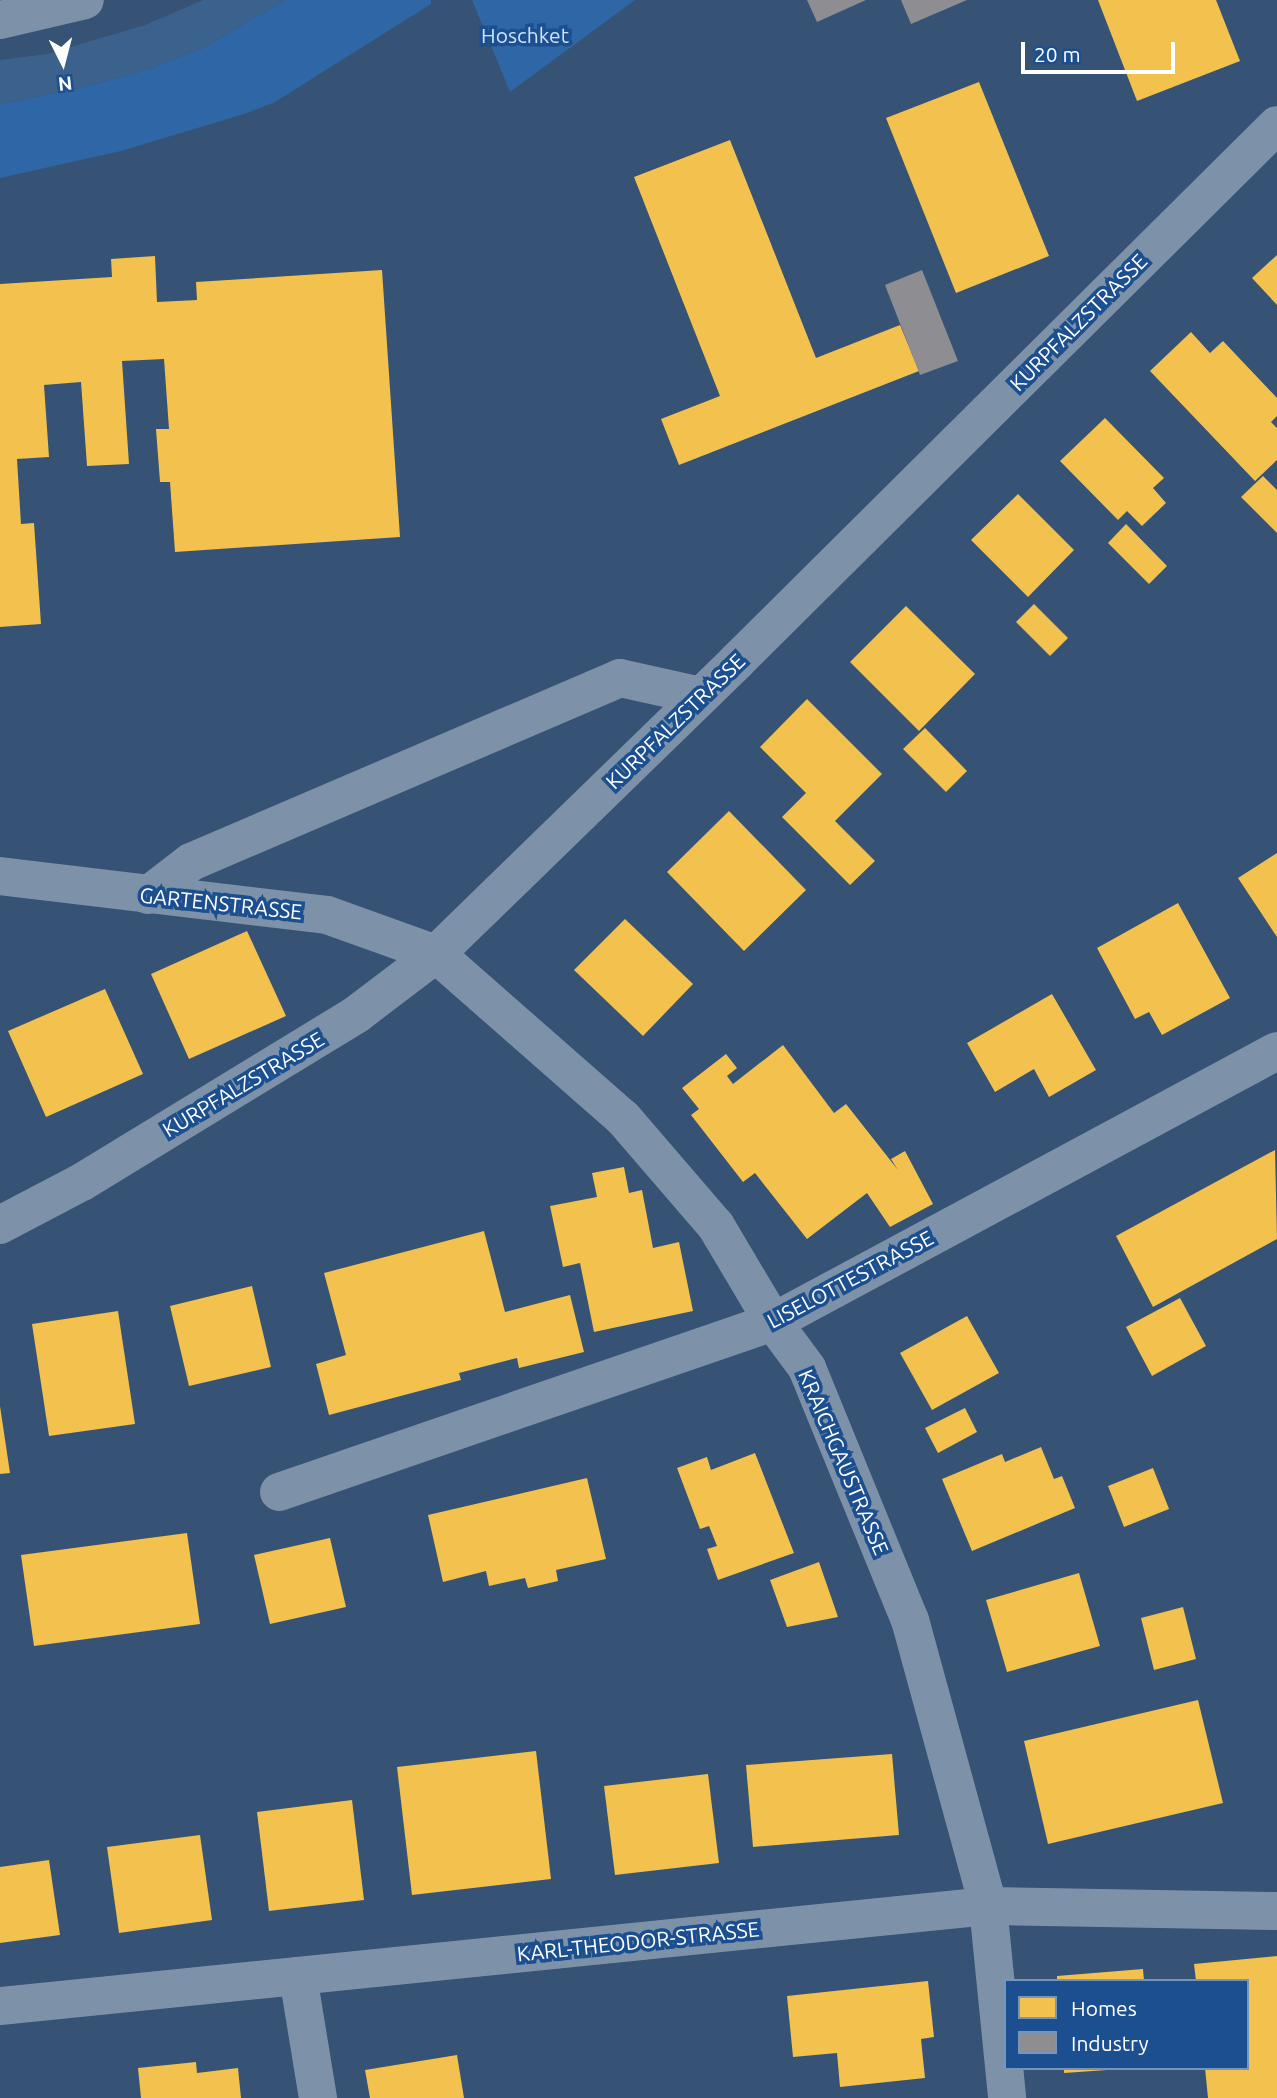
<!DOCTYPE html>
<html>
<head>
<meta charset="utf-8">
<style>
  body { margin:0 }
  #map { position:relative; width:1277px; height:2098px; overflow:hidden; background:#365274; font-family:Ubuntu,sans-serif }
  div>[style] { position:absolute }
  .green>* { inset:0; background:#2f66a5 }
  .water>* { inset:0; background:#3b618d }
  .homes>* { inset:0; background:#f2c14e }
  .industry>* { inset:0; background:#8d8d92 }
  .minor>* { height:38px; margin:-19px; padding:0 19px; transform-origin:19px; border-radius:19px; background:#7d92a8 }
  span { translate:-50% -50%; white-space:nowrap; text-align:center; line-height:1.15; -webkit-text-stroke:7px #1b4f8f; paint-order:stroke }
  .park-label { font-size:21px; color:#cfe3fa }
  .street-label { font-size:21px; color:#fff }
  .legend { position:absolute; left:1004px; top:1979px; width:245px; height:91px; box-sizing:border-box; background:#1b4f8f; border:2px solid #7695bc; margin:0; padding:9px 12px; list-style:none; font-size:21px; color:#fff }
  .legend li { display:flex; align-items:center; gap:14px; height:35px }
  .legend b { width:35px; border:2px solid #7695bc }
  .north { position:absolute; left:28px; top:28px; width:70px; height:70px; -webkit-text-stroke:5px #1b4f8f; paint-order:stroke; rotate:174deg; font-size:19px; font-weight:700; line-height:28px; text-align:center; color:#fff }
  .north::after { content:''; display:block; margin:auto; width:24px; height:32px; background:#fff; clip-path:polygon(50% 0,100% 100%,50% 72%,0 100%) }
  .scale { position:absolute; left:1021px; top:42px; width:154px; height:32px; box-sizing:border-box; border:4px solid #fff; border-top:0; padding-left:9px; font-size:21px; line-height:24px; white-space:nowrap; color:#fff; -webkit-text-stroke:5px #1b4f8f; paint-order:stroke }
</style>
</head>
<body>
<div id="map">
  <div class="green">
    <div style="clip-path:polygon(285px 0,431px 0,431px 4px,275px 102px,244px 114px,121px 151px,0 178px,0 104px,84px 87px,146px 70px,203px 48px)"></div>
    <div style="clip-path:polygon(472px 0,635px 0,510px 92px)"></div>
  </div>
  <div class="water">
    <div style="clip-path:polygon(203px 0,285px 0,203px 48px,146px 70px,84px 87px,0 104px,0 60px,47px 54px,145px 25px)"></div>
  </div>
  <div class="homes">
    <div style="clip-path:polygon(1098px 0,1216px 0,1240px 61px,1137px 101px)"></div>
    <div style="clip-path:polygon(979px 82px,1049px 256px,956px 293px,886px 118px)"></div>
    <div style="clip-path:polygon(730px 140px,816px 358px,900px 325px,919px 371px,679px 465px,661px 419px,720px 396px,634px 177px)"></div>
    <div style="clip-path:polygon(1277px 255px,1277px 305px,1252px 278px)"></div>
    <div style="clip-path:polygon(155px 256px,157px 302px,197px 300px,196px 282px,382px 270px,400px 537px,175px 552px,170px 482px,160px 482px,156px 429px,169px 429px,164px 359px,122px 361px,129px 464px,87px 466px,81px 382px,44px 385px,49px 457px,17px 459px,21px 524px,34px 523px,41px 624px,0 627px,0 284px,112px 277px,111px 259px)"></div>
    <div style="clip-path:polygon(1191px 332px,1210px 353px,1223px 341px,1277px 398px,1277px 416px,1271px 422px,1277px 428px,1277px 460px,1255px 481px,1150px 371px)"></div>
    <div style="clip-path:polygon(1105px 418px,1164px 478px,1153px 488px,1166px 503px,1142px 526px,1127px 511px,1118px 520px,1060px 461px)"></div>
    <div style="clip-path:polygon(1263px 476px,1277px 490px,1277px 533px,1241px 497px)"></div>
    <div style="clip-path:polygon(1018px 494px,1074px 550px,1028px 597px,971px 540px)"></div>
    <div style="clip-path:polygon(1126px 524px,1167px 566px,1149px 584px,1108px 543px)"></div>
    <div style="clip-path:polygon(1034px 604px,1068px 638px,1050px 656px,1016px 622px)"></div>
    <div style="clip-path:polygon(906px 606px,975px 674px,919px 731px,850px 662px)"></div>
    <div style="clip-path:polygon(807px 699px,882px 774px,835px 821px,875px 861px,850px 885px,782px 817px,806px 793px,760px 747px)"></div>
    <div style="clip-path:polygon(925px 728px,967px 771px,946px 792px,903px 749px)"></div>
    <div style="clip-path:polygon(729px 811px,806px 890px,744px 951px,667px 872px)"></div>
    <div style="clip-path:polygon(1277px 853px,1277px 937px,1238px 878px)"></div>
    <div style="clip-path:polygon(1178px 903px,1230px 998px,1162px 1035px,1149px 1012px,1135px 1019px,1097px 948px)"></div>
    <div style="clip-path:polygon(625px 919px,693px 984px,643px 1036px,574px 970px)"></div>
    <div style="clip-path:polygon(247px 931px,286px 1016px,189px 1059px,151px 974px)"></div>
    <div style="clip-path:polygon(105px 989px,143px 1074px,46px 1117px,8px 1031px)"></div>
    <div style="clip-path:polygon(1052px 994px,1096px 1070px,1049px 1097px,1034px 1069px,995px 1092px,967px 1043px)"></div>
    <div style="clip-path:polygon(783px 1045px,834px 1113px,846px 1104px,898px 1170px,891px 1159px,905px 1151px,933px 1204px,890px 1227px,867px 1193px,807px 1239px,755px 1173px,743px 1182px,691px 1115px,699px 1109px,682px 1088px,726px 1054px,737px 1068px,727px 1076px,733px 1084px)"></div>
    <div style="clip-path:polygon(1275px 1150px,1277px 1239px,1153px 1307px,1116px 1236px)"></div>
    <div style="clip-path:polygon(624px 1167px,629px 1193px,642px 1190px,653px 1248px,679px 1242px,693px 1311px,594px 1332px,580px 1263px,563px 1267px,550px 1206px,597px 1197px,592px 1173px)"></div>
    <div style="clip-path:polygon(484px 1231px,505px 1312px,570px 1295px,584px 1352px,519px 1368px,517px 1358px,459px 1373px,461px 1380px,329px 1415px,316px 1364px,346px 1355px,324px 1273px)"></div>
    <div style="clip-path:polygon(252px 1286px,271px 1367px,189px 1386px,170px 1306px)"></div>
    <div style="clip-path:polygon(1180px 1298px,1206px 1346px,1152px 1376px,1126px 1327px)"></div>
    <div style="clip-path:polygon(118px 1311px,135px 1424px,49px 1436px,32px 1324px)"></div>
    <div style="clip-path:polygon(967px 1316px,999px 1373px,932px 1410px,900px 1353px)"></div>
    <div style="clip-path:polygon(0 1406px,10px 1473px,0 1474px)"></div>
    <div style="clip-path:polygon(965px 1408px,977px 1432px,938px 1453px,925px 1428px)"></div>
    <div style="clip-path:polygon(1041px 1447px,1054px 1479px,1062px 1476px,1075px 1508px,972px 1551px,942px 1479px,1002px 1454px,1005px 1462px)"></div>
    <div style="clip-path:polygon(755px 1453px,794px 1553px,718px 1580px,707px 1549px,717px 1546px,709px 1526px,700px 1529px,677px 1468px,707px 1457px,711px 1470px)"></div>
    <div style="clip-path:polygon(1153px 1468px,1169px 1509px,1124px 1527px,1108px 1486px)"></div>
    <div style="clip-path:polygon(587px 1478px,606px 1559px,556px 1570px,558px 1581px,528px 1588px,525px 1578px,489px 1586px,486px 1571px,443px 1582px,428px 1515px)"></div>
    <div style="clip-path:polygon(187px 1533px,200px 1624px,34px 1646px,21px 1555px)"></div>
    <div style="clip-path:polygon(330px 1538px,346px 1607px,270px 1624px,254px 1555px)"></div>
    <div style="clip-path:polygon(819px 1562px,838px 1617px,787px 1627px,770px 1580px)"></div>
    <div style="clip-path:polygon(1079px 1573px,1100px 1646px,1007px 1672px,986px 1600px)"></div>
    <div style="clip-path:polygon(1183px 1607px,1196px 1659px,1154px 1670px,1141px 1618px)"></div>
    <div style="clip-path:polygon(1198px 1700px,1223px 1803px,1048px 1844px,1024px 1741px)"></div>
    <div style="clip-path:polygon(536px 1751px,551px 1879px,412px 1895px,397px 1767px)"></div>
    <div style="clip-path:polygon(892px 1754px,899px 1835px,753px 1847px,746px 1765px)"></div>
    <div style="clip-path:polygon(708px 1774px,719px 1863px,615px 1875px,604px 1786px)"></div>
    <div style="clip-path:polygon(352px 1800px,364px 1900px,269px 1911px,257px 1812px)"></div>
    <div style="clip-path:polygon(200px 1835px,212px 1920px,119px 1933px,107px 1847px)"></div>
    <div style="clip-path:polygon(49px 1860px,60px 1935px,0 1943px,0 1867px)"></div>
    <div style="clip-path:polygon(1277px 1956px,1277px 2098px,1208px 2098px,1205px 2068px,1247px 2068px,1247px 1981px,1196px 1981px,1194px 1964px)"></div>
    <div style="clip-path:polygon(1143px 1969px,1144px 1981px,1057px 1981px,1057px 1976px)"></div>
    <div style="clip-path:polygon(928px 1981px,934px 2037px,921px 2039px,925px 2078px,840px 2087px,837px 2053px,793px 2057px,787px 1996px)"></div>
    <div style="clip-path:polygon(457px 2055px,464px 2098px,370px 2098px,365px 2070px)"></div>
    <div style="clip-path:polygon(196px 2062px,197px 2073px,238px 2068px,241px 2098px,141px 2098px,138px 2068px)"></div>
    <div style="clip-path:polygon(1064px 2068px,1107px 2068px,1107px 2070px,1064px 2073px)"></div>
  </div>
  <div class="industry">
    <div style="clip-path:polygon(807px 0,866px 0,817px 22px)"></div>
    <div style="clip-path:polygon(901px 0,967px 0,911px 24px)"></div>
    <div style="clip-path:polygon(922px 270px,958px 361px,920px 375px,885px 285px)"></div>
  </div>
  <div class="minor">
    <div style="left:0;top:20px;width:87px;rotate:-13.2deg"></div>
    <div style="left:0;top:876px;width:329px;rotate:6.8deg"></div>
    <div style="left:327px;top:915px;width:116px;rotate:19.7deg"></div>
    <div style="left:436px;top:954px;width:249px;rotate:41.3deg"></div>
    <div style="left:623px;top:1118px;width:143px;rotate:49.3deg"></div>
    <div style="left:716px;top:1226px;width:112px;rotate:59.3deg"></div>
    <div style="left:773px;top:1322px;width:57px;rotate:53.5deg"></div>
    <div style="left:807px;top:1368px;width:272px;rotate:67.8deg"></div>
    <div style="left:910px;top:1620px;width:296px;rotate:74.7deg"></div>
    <div style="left:988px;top:1906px;width:193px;rotate:84.3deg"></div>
    <div style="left:148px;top:895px;width:54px;rotate:-37.5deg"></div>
    <div style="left:191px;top:862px;width:467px;rotate:-23.2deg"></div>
    <div style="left:620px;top:678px;width:83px;rotate:12.5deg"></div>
    <div style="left:0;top:1225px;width:93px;rotate:-27.7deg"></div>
    <div style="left:82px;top:1182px;width:322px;rotate:-31.4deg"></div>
    <div style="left:357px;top:1014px;width:99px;rotate:-37.2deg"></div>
    <div style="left:436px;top:954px;width:419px;rotate:-44.2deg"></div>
    <div style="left:736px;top:662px;width:762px;rotate:-44.79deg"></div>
    <div style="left:279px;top:1492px;width:522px;rotate:-18.99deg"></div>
    <div style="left:773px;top:1322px;width:572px;rotate:-28.27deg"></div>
    <div style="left:298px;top:1976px;width:124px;rotate:80.7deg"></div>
    <div style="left:0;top:2006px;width:993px;rotate:-5.78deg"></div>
    <div style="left:988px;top:1906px;width:289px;rotate:1deg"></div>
  </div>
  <div class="park-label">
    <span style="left:525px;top:35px">Hoschket</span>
  </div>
  <div class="street-label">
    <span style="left:1078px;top:322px;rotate:-45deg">KURPFALZSTRASSE</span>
    <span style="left:675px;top:721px;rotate:-44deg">KURPFALZSTRASSE</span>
    <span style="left:221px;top:903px;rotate:6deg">GARTENSTRASSE</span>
    <span style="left:243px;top:1084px;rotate:-31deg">KURPFALZSTRASSE</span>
    <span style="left:850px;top:1279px;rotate:-28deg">LISELOTTESTRASSE</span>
    <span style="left:844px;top:1462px;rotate:67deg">KRAICHGAUSTRASSE</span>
    <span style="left:638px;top:1941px;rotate:-6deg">KARL-THEODOR-STRASSE</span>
  </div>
  <ul class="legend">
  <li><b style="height:19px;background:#f2c14e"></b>Homes</li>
  <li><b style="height:19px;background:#8d8d92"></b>Industry</li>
  </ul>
  <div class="north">N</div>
  <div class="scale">20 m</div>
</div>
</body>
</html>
